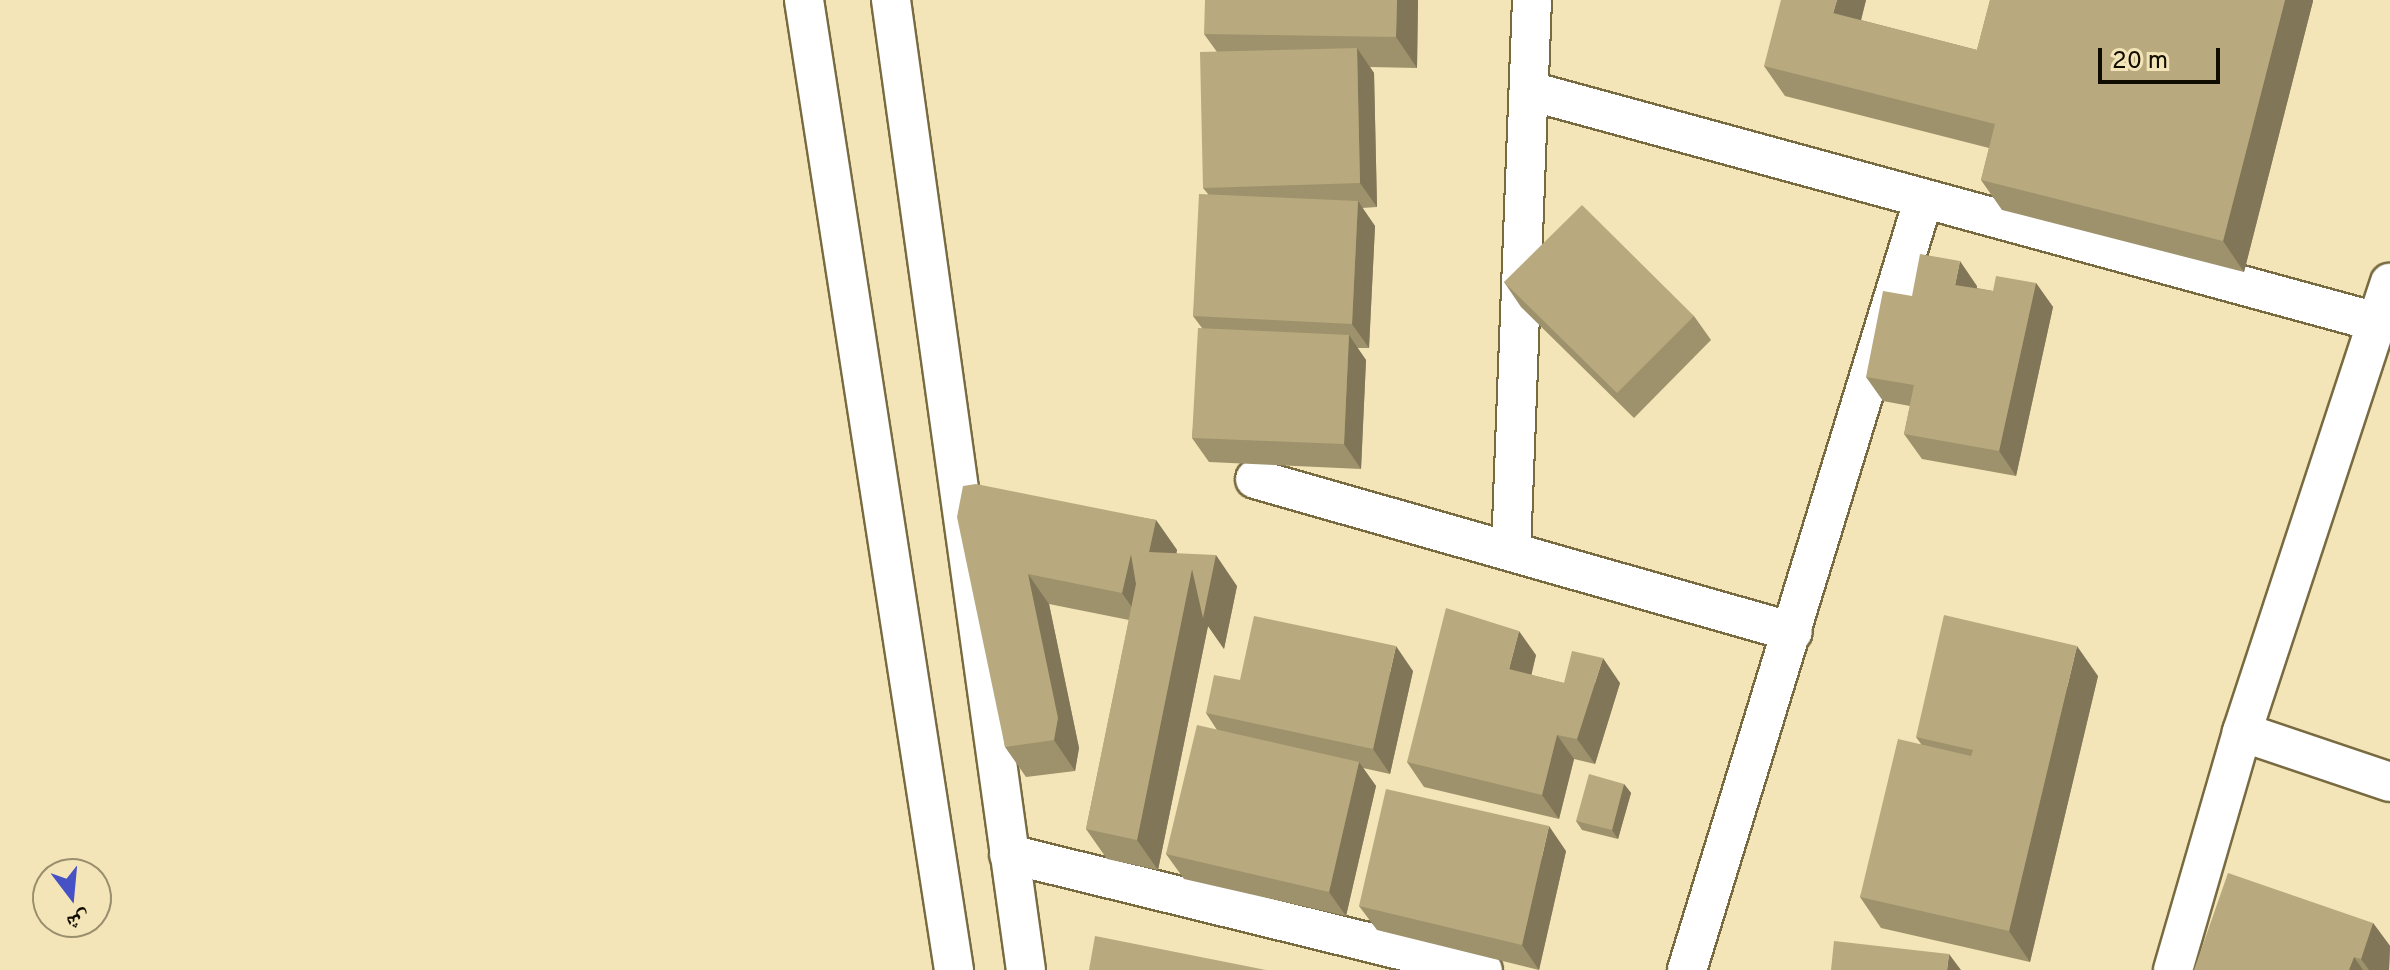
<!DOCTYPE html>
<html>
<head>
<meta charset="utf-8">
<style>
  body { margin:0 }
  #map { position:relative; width:2390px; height:970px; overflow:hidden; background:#f3e5b7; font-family:Overpass,"Noto Naskh Arabic",sans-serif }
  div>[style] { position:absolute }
  .roads { filter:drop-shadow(2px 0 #786b41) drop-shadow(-2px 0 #786b41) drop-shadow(0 2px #786b41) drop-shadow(0 -2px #786b41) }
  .street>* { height:38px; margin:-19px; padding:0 19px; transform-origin:19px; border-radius:19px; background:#fff }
  .wall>* { inset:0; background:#9e926c }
  .shaded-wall>* { inset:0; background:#817758 }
  .building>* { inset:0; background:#b8aa7e }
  span { translate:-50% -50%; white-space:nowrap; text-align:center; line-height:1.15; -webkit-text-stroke:6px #f3e5b7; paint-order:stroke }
  .north { position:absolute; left:32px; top:858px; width:80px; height:80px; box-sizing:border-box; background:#f3e5b7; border:2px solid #998e6e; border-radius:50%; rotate:164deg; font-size:22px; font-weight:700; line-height:32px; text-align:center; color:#110c00 }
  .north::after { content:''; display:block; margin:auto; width:28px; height:36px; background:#4551c5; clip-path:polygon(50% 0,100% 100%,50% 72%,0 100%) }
  .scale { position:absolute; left:2098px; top:48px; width:122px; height:36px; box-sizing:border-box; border:4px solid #110c00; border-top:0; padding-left:10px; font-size:24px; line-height:28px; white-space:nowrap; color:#110c00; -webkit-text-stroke:6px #f3e5b7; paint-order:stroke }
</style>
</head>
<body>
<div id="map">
  <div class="roads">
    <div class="street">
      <div style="left:804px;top:0;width:982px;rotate:81.21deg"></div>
      <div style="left:891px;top:0;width:979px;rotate:82.08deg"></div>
      <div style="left:1530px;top:91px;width:878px;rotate:15.26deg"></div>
      <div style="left:1255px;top:479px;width:559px;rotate:15.88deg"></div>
      <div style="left:1511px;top:551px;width:551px;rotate:-87.82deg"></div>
      <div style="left:2242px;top:732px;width:156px;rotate:18.7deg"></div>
      <div style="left:1009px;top:854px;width:488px;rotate:13.8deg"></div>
      <div style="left:1687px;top:970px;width:804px;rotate:-72.94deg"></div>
      <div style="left:2173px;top:970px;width:248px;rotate:-73.8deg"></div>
      <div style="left:2242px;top:732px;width:473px;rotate:-71.8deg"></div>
    </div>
  </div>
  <div class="wall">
    <div style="clip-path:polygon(1418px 0,1417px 68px,1370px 67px,1374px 73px,1377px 207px,1362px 208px,1375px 226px,1369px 348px,1357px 348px,1366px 360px,1361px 469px,1209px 462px,1192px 438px,1202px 328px,1193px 316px,1208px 194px,1203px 188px,1217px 52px,1204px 34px)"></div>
    <div style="clip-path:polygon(1866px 0,1861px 20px,1977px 50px,1990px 0,2313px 0,2313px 1px,2244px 272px,2002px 210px,1981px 180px,1989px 148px,1785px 96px,1764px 66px)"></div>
    <div style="clip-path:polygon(1504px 282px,1694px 316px,1711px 340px,1634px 418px,1521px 307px)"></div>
    <div style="clip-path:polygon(2036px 283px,2053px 307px,2016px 476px,1922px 459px,1904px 434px,1910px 406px,1883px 401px,1866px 377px,1912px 296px,1977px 286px,1977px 288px,1993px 291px)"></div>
    <div style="clip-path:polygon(963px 486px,1156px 520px,1177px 550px,1176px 553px,1237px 586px,1224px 649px,1208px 626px,1158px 870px,1107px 859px,1086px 829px,1129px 620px,1049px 604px,1079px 748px,1075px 771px,1026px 777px,1005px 747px)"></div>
    <div style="clip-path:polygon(1536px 655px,1531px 675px,1564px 683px,1620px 683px,1595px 764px,1574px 759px,1559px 819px,1424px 787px,1407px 762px)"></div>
    <div style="clip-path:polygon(1413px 671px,1390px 774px,1363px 768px,1376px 786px,1346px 916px,1184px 879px,1166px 854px,1217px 730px,1206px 713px,1240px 680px)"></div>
    <div style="clip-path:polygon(2098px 676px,2030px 962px,1881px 928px,1860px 897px,1921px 744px,1916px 737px)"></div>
    <div style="clip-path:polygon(1624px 784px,1631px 793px,1618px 839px,1582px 830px,1576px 821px)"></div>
    <div style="clip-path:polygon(1566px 851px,1539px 970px,1377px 930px,1359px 906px)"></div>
    <div style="clip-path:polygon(2373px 923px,2390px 946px,2389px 970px,2194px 970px)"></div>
  </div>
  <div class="shaded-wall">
    <div style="clip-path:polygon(1397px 0,1418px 0,1417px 68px,1396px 37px)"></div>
    <div style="clip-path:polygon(1837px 0,1866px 0,1855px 44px,1833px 13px)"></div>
    <div style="clip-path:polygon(2285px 0,2313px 0,2313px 1px,2244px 272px,2223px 241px)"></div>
    <div style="clip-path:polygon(1357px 48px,1374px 73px,1377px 207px,1360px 183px)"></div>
    <div style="clip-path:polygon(1358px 201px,1375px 226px,1369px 348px,1352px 324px)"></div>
    <div style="clip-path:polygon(1960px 261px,1977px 286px,1972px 309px,1955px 285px)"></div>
    <div style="clip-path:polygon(2036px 283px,2053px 307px,2016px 476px,1999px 451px)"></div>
    <div style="clip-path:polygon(1349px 335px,1366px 360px,1361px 469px,1344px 444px)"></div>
    <div style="clip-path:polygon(1156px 520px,1177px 550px,1171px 582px,1149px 552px)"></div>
    <div style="clip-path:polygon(1131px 554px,1143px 623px,1122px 593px)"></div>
    <div style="clip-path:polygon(1216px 555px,1237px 586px,1224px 649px,1208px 626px,1158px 870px,1137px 840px,1192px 569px)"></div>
    <div style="clip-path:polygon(1028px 574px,1049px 604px,1079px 748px,1075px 771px,1054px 740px)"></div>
    <div style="clip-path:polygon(1519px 631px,1536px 655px,1527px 694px,1509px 669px)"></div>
    <div style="clip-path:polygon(1396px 646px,1413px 671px,1390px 774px,1373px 749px)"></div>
    <div style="clip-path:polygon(2077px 646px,2098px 676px,2030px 962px,2009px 931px)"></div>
    <div style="clip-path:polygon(1603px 658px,1620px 683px,1595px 764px,1577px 739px)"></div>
    <div style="clip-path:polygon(1557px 735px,1574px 759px,1559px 819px,1542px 795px)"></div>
    <div style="clip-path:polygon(1359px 762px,1376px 786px,1346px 916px,1329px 892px)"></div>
    <div style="clip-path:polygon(1624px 784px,1631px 793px,1618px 839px,1612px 830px)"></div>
    <div style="clip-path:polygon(1549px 826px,1566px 851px,1539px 970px,1522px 945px)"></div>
    <div style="clip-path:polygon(2373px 923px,2390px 946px,2389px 970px,2369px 970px,2361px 959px)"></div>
    <div style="clip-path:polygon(1949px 954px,1961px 970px,1947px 970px)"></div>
    <div style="clip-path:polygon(2354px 957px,2363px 970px,2349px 970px)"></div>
  </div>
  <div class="building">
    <div style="clip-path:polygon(1205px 0,1397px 0,1396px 37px,1204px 34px)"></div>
    <div style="clip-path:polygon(1781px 0,1837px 0,1833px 13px,1977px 50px,1990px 0,2285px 0,2223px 241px,1981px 180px,1995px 124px,1764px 66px)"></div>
    <div style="clip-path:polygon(1357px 48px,1360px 183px,1203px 188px,1200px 52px)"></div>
    <div style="clip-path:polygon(1199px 194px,1358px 201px,1352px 324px,1193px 316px)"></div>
    <div style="clip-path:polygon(1582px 205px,1694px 316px,1617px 393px,1504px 282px)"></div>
    <div style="clip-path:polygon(1920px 254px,1960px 261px,1955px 285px,1993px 291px,1996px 276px,2036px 283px,1999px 451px,1904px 434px,1914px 385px,1866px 377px,1883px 291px,1912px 296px)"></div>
    <div style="clip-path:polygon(1198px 328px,1349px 335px,1344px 444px,1192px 438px)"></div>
    <div style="clip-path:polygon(976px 484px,1156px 520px,1149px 552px,1216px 555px,1203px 618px,1192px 569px,1137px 840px,1086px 829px,1136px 584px,1131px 554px,1122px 593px,1028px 574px,1058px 718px,1054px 740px,1005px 747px,957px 517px,963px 486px)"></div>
    <div style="clip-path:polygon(1446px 608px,1519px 631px,1509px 669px,1564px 683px,1572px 651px,1603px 658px,1577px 739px,1557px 735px,1542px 795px,1407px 762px)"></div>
    <div style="clip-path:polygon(1944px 615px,2077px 646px,2009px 931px,1860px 897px,1898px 739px,1971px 756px,1973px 750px,1916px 737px)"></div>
    <div style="clip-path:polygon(1254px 616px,1396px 646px,1373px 749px,1206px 713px,1214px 675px,1240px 680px)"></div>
    <div style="clip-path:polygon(1197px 725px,1359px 762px,1329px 892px,1166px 854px)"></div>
    <div style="clip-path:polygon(1589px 774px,1624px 784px,1612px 830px,1576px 821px)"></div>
    <div style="clip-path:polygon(1386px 789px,1549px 826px,1522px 945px,1359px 906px)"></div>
    <div style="clip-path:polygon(2228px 873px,2373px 923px,2361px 959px,2354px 957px,2349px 970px,2194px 970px)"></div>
    <div style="clip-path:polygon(1095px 936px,1266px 970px,1089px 970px)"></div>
    <div style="clip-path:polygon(1834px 941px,1949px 954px,1947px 970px,1831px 970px)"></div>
  </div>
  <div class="north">ش</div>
  <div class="scale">20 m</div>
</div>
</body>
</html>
